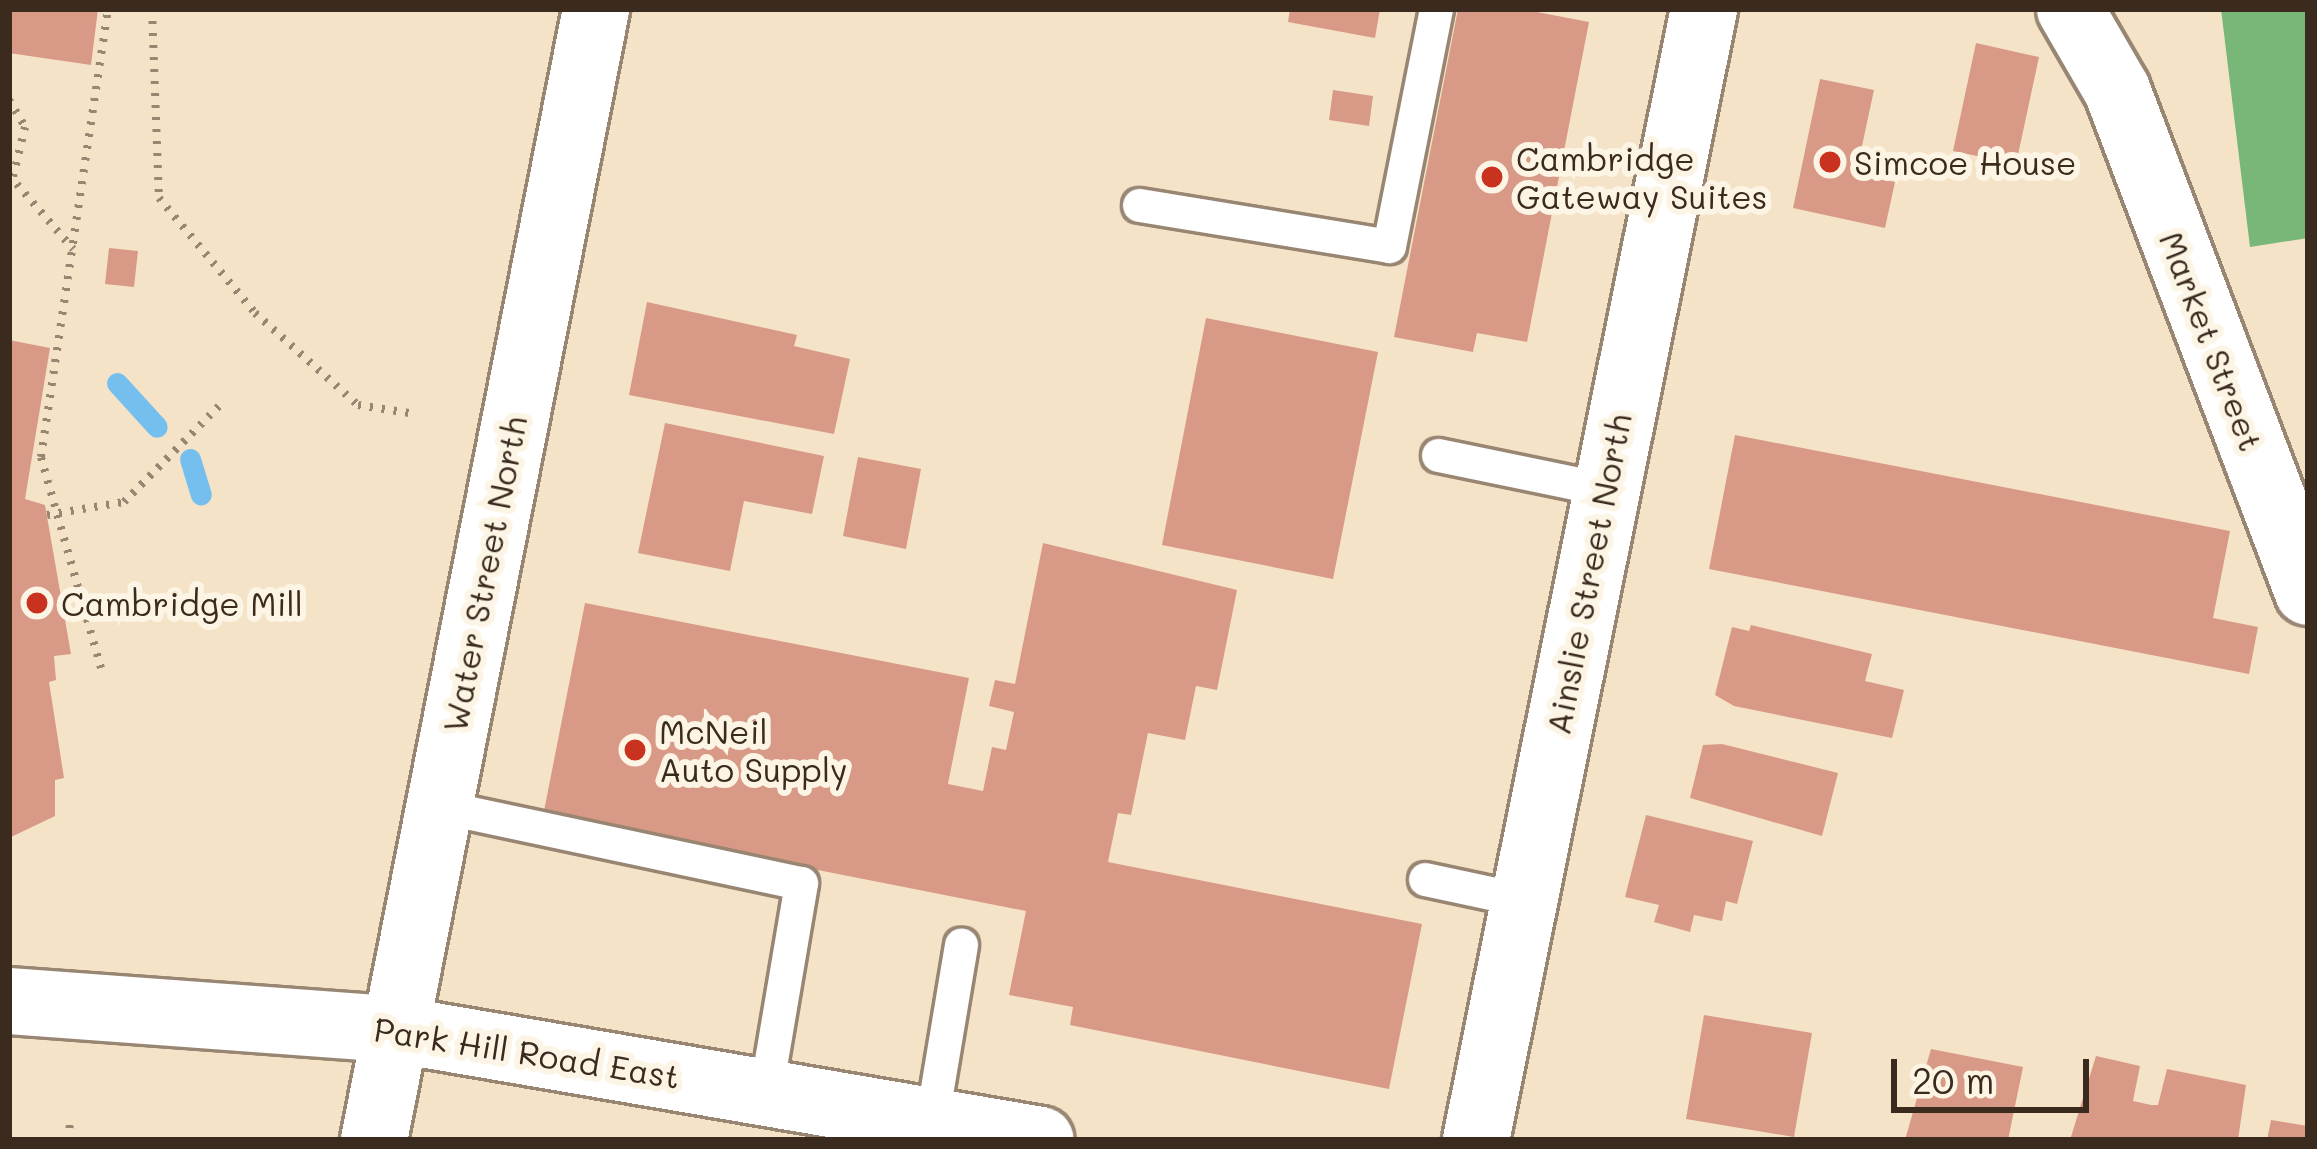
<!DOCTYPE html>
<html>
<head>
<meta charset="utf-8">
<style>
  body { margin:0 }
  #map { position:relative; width:2317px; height:1149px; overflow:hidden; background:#f5e3c8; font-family:Mali,sans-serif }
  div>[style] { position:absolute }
  .forest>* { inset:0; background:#78b778 }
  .stream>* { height:21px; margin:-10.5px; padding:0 10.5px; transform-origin:10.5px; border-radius:10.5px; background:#75bfee }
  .building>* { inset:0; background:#d89a86 }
  .path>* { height:8px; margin-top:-4px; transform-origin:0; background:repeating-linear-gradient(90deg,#988673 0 3px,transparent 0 12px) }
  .roads { filter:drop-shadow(3px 0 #988673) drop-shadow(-3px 0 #988673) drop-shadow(0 3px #988673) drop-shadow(0 -3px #988673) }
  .lane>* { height:33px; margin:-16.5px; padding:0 16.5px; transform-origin:16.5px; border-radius:16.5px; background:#fff }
  .street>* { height:66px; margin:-33px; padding:0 33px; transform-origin:33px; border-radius:33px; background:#fff }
  .secondary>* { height:66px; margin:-33px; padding:0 33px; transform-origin:33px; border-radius:33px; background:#fff }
  .primary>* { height:66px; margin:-33px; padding:0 33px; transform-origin:33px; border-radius:33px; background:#fff }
  .dots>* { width:33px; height:33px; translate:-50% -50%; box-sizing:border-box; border:6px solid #fcf5e5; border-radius:50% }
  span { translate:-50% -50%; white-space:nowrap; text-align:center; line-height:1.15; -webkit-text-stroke:12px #fcf5e5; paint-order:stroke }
  .poi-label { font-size:33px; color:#3b2a1e }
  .left { translate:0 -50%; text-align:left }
  .street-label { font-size:33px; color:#3b2a1e }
  .frame { position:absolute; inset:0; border:12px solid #3b2a1e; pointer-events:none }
  .scale { position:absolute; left:1891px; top:1059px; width:198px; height:54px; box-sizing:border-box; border:6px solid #3b2a1e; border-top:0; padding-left:15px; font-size:36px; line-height:42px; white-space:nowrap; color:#3b2a1e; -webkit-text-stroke:9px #fcf5e5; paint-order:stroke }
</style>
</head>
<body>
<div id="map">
  <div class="forest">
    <div style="clip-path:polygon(2221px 9px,2308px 9px,2308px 238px,2250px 247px)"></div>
  </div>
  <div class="stream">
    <div style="left:117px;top:383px;width:59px;rotate:47.7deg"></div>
    <div style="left:190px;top:459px;width:37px;rotate:73deg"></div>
  </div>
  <div class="building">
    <div style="clip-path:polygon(9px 9px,98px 9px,91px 65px,9px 53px)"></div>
    <div style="clip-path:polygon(1290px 9px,1380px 9px,1375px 38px,1288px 22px)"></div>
    <div style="clip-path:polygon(1458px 9px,1522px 9px,1589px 22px,1527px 342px,1477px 333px,1473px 352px,1394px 337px)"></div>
    <div style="clip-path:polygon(1976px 43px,2039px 57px,2016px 164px,1953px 151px)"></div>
    <div style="clip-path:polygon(1820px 79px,1874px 90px,1856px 174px,1895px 182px,1885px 228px,1793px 208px)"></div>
    <div style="clip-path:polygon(1333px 90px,1373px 96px,1369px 126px,1329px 120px)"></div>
    <div style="clip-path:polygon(109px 248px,138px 251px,134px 287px,105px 284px)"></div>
    <div style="clip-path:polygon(647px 302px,797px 335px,794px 346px,850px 359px,834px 434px,629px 395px)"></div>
    <div style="clip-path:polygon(1206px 318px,1378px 352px,1333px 579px,1162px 545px)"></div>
    <div style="clip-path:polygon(9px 340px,50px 348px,25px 499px,45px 505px,71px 654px,54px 656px,56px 680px,49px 682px,64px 778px,55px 780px,55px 816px,9px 838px)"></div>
    <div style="clip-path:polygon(665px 423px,824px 456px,812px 514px,744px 501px,730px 571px,638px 553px)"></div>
    <div style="clip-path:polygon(1735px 435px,2230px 531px,2213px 618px,2258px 627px,2249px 674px,1709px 569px)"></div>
    <div style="clip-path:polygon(858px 457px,921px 469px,906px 549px,843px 536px)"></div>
    <div style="clip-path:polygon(1043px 543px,1237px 590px,1217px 690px,1196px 686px,1185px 740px,1148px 733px,1131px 815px,1118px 813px,1108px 862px,1422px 924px,1389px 1089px,1070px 1025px,1073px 1007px,1009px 995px,1026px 911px,543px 816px,585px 603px,969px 678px,948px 784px,983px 791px,992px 747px,1006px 750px,1014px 712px,989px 706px,995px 680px,1015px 684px)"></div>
    <div style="clip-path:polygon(1751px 625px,1872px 654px,1865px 681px,1904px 690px,1892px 738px,1734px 706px,1715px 695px,1732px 627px,1749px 631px)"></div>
    <div style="clip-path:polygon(1722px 744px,1838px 773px,1822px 836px,1690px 798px,1703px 745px)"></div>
    <div style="clip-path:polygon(1646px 815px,1753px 841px,1737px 904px,1726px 901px,1722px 921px,1694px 915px,1690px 932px,1654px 922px,1659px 905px,1625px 897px)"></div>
    <div style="clip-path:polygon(1704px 1015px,1812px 1033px,1794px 1137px,1686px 1119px)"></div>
    <div style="clip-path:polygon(1931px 1049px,2023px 1067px,2008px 1140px,1905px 1140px)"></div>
    <div style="clip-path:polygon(2096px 1056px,2140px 1066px,2133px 1101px,2151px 1105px,2158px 1105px,2167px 1069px,2246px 1085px,2238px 1140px,2070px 1140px)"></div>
    <div style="clip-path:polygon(2271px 1120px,2308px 1126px,2308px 1140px,2267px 1140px)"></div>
  </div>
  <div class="path">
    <div style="left:152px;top:9px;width:189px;rotate:87.9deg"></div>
    <div style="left:159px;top:198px;width:150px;rotate:50.1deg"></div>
    <div style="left:255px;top:313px;width:138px;rotate:41.8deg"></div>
    <div style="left:358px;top:405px;width:52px;rotate:8.9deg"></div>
    <div style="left:9px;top:100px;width:31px;rotate:59deg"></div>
    <div style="left:25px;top:127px;width:51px;rotate:103.5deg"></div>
    <div style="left:9px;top:175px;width:98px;rotate:49.1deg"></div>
    <div style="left:47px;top:515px;width:78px;rotate:-9.6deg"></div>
    <div style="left:124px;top:502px;width:135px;rotate:-45.3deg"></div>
    <div style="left:101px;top:668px;width:219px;rotate:-105.9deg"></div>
    <div style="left:41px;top:457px;width:453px;rotate:-81.5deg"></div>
    <div style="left:68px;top:1140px;width:23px;rotate:-83deg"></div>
  </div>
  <div class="roads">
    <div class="lane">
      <div style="left:1139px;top:205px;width:253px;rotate:9.3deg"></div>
      <div style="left:1389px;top:246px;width:242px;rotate:-78.8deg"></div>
      <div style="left:1438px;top:455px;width:169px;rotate:11.6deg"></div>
      <div style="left:438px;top:806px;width:371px;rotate:12deg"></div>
      <div style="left:801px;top:883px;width:210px;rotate:99.6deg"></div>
      <div style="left:1425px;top:879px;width:100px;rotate:12.1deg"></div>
      <div style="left:931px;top:1124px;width:182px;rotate:-80.5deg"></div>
    </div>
    <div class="street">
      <div style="left:2070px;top:9px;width:94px;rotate:59.9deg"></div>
      <div style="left:2117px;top:90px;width:537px;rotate:69.17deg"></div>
    </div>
    <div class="secondary">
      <div style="left:9px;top:1001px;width:385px;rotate:4.2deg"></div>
      <div style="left:393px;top:1029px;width:657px;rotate:9.72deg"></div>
    </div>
    <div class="primary">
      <div style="left:374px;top:1140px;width:1153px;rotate:-78.89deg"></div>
      <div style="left:1476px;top:1140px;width:1154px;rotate:-78.6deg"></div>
    </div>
  </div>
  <div class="dots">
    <div style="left:1830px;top:162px;background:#c8321e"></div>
    <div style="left:1492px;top:177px;background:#c8321e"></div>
    <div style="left:37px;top:603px;background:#c8321e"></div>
    <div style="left:635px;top:750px;background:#c8321e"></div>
  </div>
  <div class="poi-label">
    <span class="left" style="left:1516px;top:177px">Cambridge<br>Gateway Suites</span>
    <span class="left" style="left:1854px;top:162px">Simcoe House</span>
    <span class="left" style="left:61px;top:603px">Cambridge Mill</span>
    <span class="left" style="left:659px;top:750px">McNeil<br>Auto Supply</span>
  </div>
  <div class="street-label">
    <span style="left:2212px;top:341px;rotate:69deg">Market Street</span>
    <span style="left:484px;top:574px;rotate:-79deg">Water Street North</span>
    <span style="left:1588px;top:574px;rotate:-79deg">Ainslie Street North</span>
    <span style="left:527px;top:1052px;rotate:9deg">Park Hill Road East</span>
  </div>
  <div class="frame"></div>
  <div class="scale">20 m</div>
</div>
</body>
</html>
